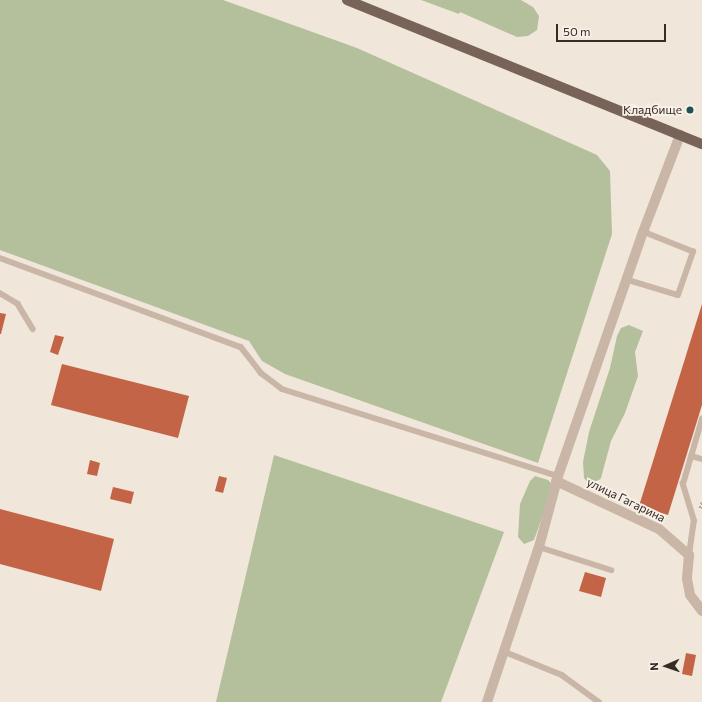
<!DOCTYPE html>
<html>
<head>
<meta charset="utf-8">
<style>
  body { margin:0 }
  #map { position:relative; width:702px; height:702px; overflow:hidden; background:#f1e6da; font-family:Commissioner,sans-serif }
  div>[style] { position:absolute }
  .green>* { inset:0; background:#b3c09b }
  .building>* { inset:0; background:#c46446 }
  .path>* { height:2.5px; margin-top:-1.25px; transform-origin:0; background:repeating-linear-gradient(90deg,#b5a091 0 2px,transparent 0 4px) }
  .service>* { height:5.5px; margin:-2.75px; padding:0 2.75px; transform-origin:2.75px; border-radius:2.75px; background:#c9b6a7 }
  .minor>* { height:10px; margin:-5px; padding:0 5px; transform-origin:5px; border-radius:5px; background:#c9b6a7 }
  .primary>* { height:10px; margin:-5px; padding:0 5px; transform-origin:5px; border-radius:5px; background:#776358 }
  .dots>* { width:11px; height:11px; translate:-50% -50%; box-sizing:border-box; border:2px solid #f9f1e7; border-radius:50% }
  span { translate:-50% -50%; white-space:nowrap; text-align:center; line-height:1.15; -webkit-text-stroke:3.5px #f9f1e7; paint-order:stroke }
  .poi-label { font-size:12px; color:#352c27 }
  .right { translate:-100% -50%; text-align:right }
  .street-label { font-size:12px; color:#352c27 }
  .north { position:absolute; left:646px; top:646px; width:40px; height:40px; -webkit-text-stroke:3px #f9f1e7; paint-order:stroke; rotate:268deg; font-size:11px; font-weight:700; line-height:16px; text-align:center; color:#352c27 }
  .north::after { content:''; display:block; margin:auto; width:14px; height:18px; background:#352c27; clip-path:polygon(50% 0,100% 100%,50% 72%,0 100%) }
  .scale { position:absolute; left:556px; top:24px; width:110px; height:18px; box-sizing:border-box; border:2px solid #352c27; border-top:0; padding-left:5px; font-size:12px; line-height:14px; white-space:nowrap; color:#352c27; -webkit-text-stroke:3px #f9f1e7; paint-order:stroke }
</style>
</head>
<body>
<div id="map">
  <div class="green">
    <div style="clip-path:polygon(0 0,223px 0,357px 48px,597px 155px,610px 171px,612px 234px,538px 463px,285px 374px,262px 361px,249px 341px,0 250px)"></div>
    <div style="clip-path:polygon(421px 0,521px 0,533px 7px,539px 16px,537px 30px,528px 36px,517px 37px,460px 12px,459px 14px)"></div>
    <div style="clip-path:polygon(629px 325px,643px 331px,635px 352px,638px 376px,625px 413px,611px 441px,601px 478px,597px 485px,589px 484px,584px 478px,583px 462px,589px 432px,610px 368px,617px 336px,621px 328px)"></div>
    <div style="clip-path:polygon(274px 455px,504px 532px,441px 702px,216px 702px)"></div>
    <div style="clip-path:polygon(535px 476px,548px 480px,551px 483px,551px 492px,534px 540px,524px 544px,518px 537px,520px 504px,530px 481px)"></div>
  </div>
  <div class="building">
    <div style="clip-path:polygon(702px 304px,702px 405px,668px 515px,639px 506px)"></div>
    <div style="clip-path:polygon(0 313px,6px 314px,1px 334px,0 334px)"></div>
    <div style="clip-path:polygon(55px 335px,64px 337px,58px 355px,50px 352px)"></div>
    <div style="clip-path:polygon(62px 364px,189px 396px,178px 438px,51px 405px)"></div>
    <div style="clip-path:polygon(90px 460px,100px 463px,97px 476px,87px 474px)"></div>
    <div style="clip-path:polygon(219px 476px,227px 478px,223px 493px,215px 491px)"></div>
    <div style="clip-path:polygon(113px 487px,134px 492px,131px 504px,110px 499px)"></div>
    <div style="clip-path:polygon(0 509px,114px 539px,101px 591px,0 564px)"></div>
    <div style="clip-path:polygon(585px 572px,606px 578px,601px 597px,579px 591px)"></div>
    <div style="clip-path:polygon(686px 653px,696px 655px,692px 676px,682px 674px)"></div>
  </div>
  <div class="path">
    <div style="left:700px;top:508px;width:6px;rotate:-72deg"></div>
  </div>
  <div class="service">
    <div style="left:0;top:258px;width:257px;rotate:20.3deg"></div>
    <div style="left:241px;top:347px;width:33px;rotate:52deg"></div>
    <div style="left:261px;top:373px;width:26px;rotate:37deg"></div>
    <div style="left:282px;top:389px;width:289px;rotate:17.5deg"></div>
    <div style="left:628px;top:280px;width:52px;rotate:16.7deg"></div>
    <div style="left:678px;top:295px;width:46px;rotate:-70.8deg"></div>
    <div style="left:693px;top:252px;width:54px;rotate:-158.2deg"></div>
    <div style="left:0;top:293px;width:21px;rotate:31deg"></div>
    <div style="left:18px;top:304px;width:29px;rotate:59deg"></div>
    <div style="left:691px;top:456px;width:11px;rotate:15deg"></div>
    <div style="left:539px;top:547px;width:76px;rotate:17.7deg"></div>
    <div style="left:689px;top:555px;width:34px;rotate:-82deg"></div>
    <div style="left:694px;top:521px;width:39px;rotate:-107deg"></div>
    <div style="left:683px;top:484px;width:68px;rotate:-73.7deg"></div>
    <div style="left:503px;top:651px;width:64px;rotate:22.1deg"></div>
    <div style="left:562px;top:675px;width:46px;rotate:36.1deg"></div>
  </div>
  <div class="minor">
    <div style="left:556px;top:481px;width:114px;rotate:25deg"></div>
    <div style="left:659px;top:529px;width:40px;rotate:41deg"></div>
    <div style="left:689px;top:555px;width:24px;rotate:95deg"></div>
    <div style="left:687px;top:579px;width:16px;rotate:79deg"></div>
    <div style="left:690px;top:595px;width:20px;rotate:53deg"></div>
    <div style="left:487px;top:702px;width:163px;rotate:-71.5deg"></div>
    <div style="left:539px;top:547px;width:73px;rotate:-75deg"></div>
    <div style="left:558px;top:476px;width:258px;rotate:-70.8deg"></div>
    <div style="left:643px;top:232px;width:104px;rotate:-69.1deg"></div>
  </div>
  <div class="primary">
    <div style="left:347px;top:0;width:383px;rotate:22.1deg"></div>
  </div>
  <div class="dots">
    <div style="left:690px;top:110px;background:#1e5256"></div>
  </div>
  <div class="poi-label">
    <span class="right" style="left:682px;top:110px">Кладбище</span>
  </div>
  <div class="street-label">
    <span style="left:626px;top:500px;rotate:26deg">улица Гагарина</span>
  </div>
  <div class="north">N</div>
  <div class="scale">50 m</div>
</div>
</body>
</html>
